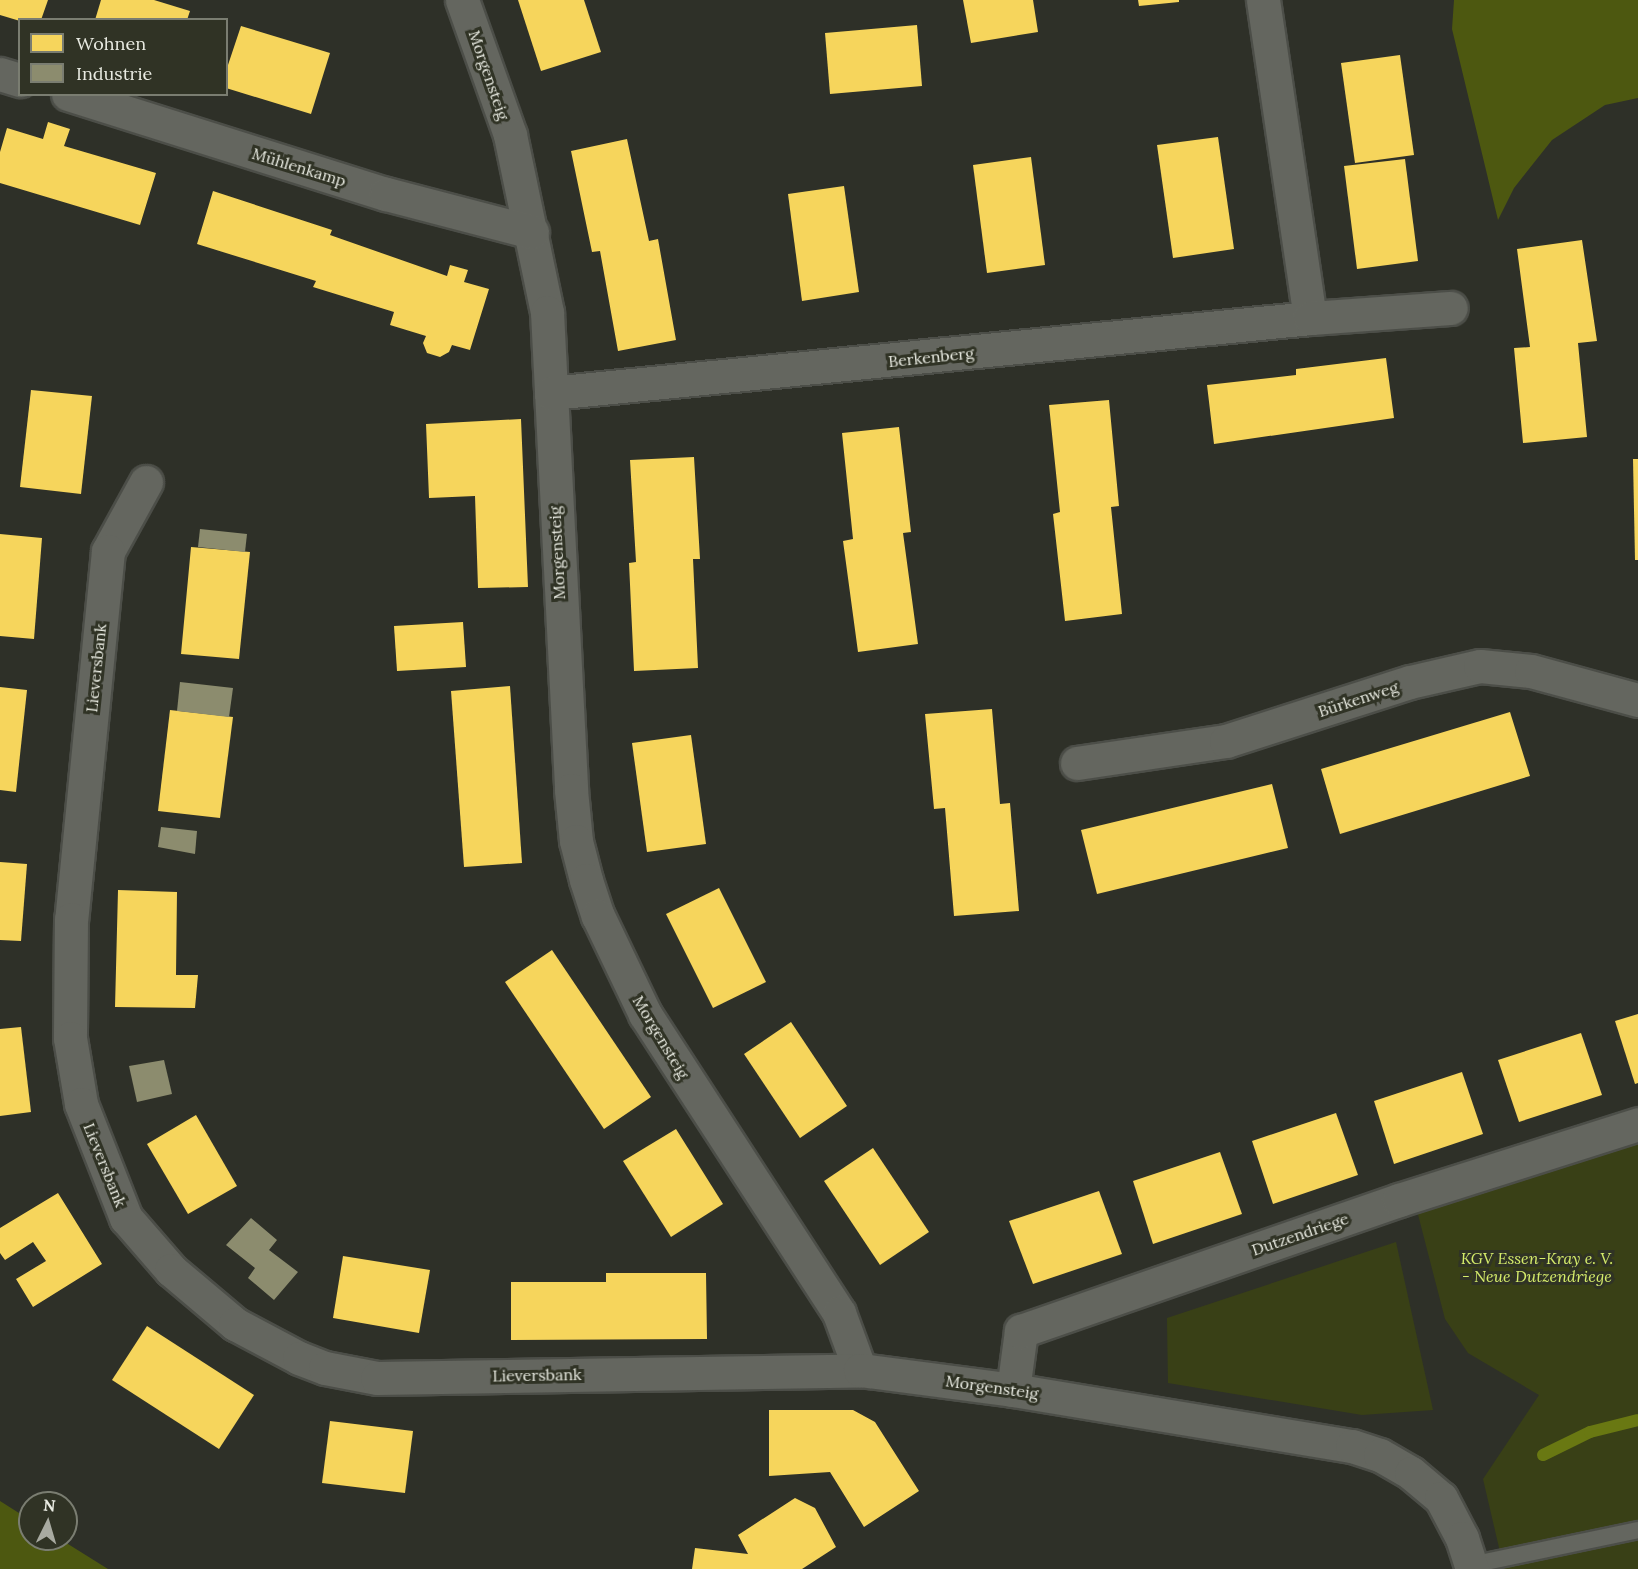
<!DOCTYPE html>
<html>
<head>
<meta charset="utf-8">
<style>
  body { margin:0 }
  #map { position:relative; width:1638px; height:1569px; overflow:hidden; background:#2e3028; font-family:Lora,serif }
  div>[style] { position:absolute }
  .green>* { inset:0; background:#394016 }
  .forest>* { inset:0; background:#4d5810 }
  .homes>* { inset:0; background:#f6d55c }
  .industry>* { inset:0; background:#8c8c6e }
  .stream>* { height:12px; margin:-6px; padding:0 6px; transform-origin:6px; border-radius:6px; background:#697812 }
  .roads { filter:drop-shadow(2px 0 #4c4e48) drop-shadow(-2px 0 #4c4e48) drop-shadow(0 2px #4c4e48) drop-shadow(0 -2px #4c4e48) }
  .service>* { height:16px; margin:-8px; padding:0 8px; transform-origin:8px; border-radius:8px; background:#64665f }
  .minor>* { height:33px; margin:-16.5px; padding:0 16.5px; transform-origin:16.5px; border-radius:16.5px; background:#64665f }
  span { translate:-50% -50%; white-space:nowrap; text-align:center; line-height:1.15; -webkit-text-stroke:6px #303325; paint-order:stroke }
  .street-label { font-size:16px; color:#e9ebe2 }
  .park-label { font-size:16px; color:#d5ec6b; font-style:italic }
  .legend { position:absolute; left:18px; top:18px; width:210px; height:78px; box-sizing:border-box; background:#303325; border:2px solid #7a7d71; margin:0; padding:8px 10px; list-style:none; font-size:18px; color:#e9ebe2 }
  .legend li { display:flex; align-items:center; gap:12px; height:30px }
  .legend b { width:30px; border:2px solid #7a7d71 }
  .north { position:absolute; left:18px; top:1491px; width:60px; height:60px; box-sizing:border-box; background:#303325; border:2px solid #7a7d71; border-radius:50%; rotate:5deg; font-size:16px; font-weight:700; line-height:24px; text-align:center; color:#e9ebe2 }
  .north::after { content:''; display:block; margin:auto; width:21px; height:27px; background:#a8aaa1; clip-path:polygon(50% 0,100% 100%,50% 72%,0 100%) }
</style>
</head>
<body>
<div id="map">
  <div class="green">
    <div style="clip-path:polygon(1638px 1129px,1638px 1569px,1504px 1569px,1483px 1479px,1539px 1395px,1468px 1353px,1445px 1319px,1414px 1199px)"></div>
    <div style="clip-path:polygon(1396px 1242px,1433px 1410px,1362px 1415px,1168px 1383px,1167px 1318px)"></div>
  </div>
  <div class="forest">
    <div style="clip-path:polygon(1454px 0,1638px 0,1638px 98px,1605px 105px,1552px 140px,1514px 188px,1498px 220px,1452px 29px)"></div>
    <div style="clip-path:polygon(0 1501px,30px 1520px,30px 1539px,60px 1539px,108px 1569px,0 1569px)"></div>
  </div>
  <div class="homes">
    <div style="clip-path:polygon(0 0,48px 0,41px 20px,20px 21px,0 15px)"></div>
    <div style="clip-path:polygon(101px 0,154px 0,190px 11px,187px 20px,95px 20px)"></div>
    <div style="clip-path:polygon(518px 0,584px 0,601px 52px,541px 71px)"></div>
    <div style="clip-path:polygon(963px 0,1033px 0,1038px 32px,971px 43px)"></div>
    <div style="clip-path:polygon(1138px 0,1179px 0,1179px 2px,1139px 6px)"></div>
    <div style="clip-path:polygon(917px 25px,922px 86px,830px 94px,825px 33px)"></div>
    <div style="clip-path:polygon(241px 26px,330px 53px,311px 114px,226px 88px,226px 71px)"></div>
    <div style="clip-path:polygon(1400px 55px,1414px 155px,1355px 163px,1341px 63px)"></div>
    <div style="clip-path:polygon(48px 122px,70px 129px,64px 146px,156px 173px,140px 225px,0 183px,0 152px,7px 128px,43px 139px)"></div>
    <div style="clip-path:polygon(1218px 137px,1234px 249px,1173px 258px,1157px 145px)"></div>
    <div style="clip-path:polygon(627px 139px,649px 241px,658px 239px,676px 340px,618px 351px,600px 251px,592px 252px,571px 151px)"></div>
    <div style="clip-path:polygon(1031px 157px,1045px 265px,987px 273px,973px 165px)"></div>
    <div style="clip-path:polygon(1405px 159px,1418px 261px,1357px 269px,1344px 166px)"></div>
    <div style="clip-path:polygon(844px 186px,859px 292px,802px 301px,788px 194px)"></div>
    <div style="clip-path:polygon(213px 191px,332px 230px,330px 235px,447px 276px,450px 265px,468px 270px,464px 282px,489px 289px,470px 350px,452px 345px,449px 352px,440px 357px,427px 353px,423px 343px,426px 336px,390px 325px,394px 312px,313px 287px,316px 281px,197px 244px)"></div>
    <div style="clip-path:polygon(1582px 240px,1597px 341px,1578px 343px,1587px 437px,1523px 443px,1514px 348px,1530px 347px,1517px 249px)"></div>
    <div style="clip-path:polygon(1386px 358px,1394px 418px,1214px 444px,1207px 385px,1296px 375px,1296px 369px)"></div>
    <div style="clip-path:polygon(31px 390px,92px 396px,81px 494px,20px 487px)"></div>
    <div style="clip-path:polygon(1109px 400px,1119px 506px,1111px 507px,1122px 614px,1065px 621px,1053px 514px,1060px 512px,1049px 405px)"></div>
    <div style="clip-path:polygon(521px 419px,528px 587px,478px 588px,475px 496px,429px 498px,426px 424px)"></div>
    <div style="clip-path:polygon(899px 427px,911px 532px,903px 533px,918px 644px,858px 652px,843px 541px,853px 539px,842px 433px)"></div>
    <div style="clip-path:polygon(694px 457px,700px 559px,693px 559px,698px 668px,634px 671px,629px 563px,636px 562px,630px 460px)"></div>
    <div style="clip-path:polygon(1633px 459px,1638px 459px,1638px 560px,1635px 560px)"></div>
    <div style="clip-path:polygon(0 534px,42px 538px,34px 639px,0 636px)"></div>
    <div style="clip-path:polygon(191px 547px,250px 552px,239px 659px,181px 654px)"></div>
    <div style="clip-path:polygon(463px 622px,466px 667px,397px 671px,394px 626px)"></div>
    <div style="clip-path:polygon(510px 686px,522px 863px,464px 867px,451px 691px)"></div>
    <div style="clip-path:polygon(0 687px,27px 690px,16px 792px,0 790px)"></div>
    <div style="clip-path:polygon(992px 709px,1000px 804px,1010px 803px,1019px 911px,954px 916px,945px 808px,934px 809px,925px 714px)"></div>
    <div style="clip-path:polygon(170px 710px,233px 717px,220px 818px,158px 811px)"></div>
    <div style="clip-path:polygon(1510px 712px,1530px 776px,1340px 834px,1321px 769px)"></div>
    <div style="clip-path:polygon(691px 735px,706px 844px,647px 852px,632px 743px)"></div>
    <div style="clip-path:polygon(1272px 784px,1288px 848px,1097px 894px,1081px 830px)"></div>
    <div style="clip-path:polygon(0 862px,27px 864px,21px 941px,0 940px)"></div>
    <div style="clip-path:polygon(719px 888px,766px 982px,713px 1008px,666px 914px)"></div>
    <div style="clip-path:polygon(118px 890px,177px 892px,176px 975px,198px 975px,195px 1008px,115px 1007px)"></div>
    <div style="clip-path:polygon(552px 950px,651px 1097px,604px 1129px,505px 982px)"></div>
    <div style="clip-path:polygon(1638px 1014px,1638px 1083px,1635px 1084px,1615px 1021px)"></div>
    <div style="clip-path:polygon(791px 1022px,847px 1106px,800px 1138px,744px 1054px)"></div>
    <div style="clip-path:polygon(21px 1027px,31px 1112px,0 1116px,0 1029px)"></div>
    <div style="clip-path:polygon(1581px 1033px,1602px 1095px,1519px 1122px,1498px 1060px)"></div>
    <div style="clip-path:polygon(1462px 1072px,1483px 1134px,1394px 1164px,1374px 1101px)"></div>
    <div style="clip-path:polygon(1336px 1113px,1358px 1175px,1273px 1204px,1252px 1141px)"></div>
    <div style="clip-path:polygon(196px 1115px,237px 1186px,188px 1214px,147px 1144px)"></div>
    <div style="clip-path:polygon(676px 1129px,723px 1204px,671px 1237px,623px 1161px)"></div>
    <div style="clip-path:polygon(873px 1148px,929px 1232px,880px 1265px,824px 1181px)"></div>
    <div style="clip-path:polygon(1220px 1152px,1242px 1214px,1153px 1244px,1133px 1181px)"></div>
    <div style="clip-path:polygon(1099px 1191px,1122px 1254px,1033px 1284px,1009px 1221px)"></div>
    <div style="clip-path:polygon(58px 1193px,102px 1264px,33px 1307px,16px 1279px,46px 1261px,33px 1242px,5px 1260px,0 1253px,0 1228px)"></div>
    <div style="clip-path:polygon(343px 1256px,430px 1270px,419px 1333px,333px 1318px)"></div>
    <div style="clip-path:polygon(606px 1273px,706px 1273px,707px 1339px,511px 1340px,511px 1282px,606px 1282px)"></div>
    <div style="clip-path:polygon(147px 1326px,254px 1395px,219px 1449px,112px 1380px)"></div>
    <div style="clip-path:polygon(769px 1410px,853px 1410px,875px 1422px,919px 1491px,864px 1527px,830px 1472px,769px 1476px)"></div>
    <div style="clip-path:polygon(330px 1421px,413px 1431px,405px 1493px,322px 1483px)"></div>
    <div style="clip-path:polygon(795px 1498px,815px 1508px,836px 1547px,802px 1569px,692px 1569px,695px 1548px,748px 1554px,738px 1535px)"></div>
  </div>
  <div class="industry">
    <div style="clip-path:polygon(200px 529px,247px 534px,245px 552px,198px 547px)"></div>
    <div style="clip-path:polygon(180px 682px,233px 688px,229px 717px,177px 711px)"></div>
    <div style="clip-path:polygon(161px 827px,197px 831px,195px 854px,158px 847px)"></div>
    <div style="clip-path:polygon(164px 1060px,172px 1094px,137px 1102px,129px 1066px)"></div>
    <div style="clip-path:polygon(251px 1218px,277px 1240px,269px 1250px,298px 1272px,274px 1300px,248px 1278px,255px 1268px,226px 1245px)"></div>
  </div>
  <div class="stream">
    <div style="left:1543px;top:1455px;width:52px;rotate:-26.1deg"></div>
    <div style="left:1590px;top:1432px;width:49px;rotate:-14deg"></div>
  </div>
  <div class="roads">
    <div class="service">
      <div style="left:1471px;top:1565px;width:171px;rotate:-11.8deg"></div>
    </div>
    <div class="minor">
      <div style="left:462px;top:0;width:143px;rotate:70.4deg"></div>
      <div style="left:510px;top:135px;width:181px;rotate:78.2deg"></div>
      <div style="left:547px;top:312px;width:479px;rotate:87.1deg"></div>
      <div style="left:571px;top:790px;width:51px;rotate:84.4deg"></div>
      <div style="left:576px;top:841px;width:40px;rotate:75.6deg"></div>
      <div style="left:586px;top:880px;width:38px;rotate:72deg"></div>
      <div style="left:598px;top:916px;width:109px;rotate:64.4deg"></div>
      <div style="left:645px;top:1014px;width:356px;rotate:57deg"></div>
      <div style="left:839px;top:1313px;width:61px;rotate:69.8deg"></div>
      <div style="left:1263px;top:0;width:321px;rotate:81.6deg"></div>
      <div style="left:0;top:74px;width:21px;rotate:17deg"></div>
      <div style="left:68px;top:94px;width:333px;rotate:17.5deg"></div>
      <div style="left:386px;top:194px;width:151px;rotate:14.6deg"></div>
      <div style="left:551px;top:393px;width:763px;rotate:-5.64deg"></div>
      <div style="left:1310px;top:318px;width:141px;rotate:-4.1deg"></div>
      <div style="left:146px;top:482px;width:79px;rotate:118.8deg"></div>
      <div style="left:108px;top:551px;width:370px;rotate:95.7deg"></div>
      <div style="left:71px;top:919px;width:119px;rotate:90.5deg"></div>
      <div style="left:70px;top:1038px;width:67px;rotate:80.5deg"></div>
      <div style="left:81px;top:1104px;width:123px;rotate:68.5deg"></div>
      <div style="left:126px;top:1218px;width:69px;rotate:49.1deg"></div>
      <div style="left:171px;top:1270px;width:84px;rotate:40.2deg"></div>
      <div style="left:235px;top:1324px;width:72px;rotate:28deg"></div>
      <div style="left:299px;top:1358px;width:28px;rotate:21deg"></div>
      <div style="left:325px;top:1368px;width:53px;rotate:10.9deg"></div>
      <div style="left:377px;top:1378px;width:483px;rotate:-0.9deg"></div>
      <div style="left:860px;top:1370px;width:154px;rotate:7.4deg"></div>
      <div style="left:1013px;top:1390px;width:344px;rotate:9.4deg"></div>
      <div style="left:1352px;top:1446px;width:29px;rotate:18deg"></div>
      <div style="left:1380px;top:1455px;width:36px;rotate:30deg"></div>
      <div style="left:1411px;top:1473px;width:39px;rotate:40deg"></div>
      <div style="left:1441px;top:1498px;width:45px;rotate:62.3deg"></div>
      <div style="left:1462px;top:1538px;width:33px;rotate:72deg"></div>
      <div style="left:1077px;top:763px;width:151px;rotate:-8.4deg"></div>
      <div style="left:1226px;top:741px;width:193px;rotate:-17.8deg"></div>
      <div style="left:1410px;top:682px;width:72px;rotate:-12.9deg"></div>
      <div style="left:1480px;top:666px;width:51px;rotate:5.6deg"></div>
      <div style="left:1531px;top:671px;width:111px;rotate:15.2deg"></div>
      <div style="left:1013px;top:1390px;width:60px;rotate:-82.3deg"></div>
      <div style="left:1021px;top:1331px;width:400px;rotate:-19.1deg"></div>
      <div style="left:1399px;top:1200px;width:251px;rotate:-17.6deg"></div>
    </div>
  </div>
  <div class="street-label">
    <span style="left:489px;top:75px;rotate:71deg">Morgensteig</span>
    <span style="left:299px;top:167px;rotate:17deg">Mühlenkamp</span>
    <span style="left:931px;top:357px;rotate:-6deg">Berkenberg</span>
    <span style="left:557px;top:553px;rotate:-93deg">Morgensteig</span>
    <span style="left:96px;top:668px;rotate:-84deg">Lieversbank</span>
    <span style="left:1358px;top:699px;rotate:-18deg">Bürkenweg</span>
    <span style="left:661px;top:1037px;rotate:59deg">Morgensteig</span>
    <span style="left:105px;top:1165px;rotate:68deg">Lieversbank</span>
    <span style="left:1300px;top:1234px;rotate:-19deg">Dutzendriege</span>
    <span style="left:537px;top:1375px;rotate:-1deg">Lieversbank</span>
    <span style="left:992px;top:1387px;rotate:8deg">Morgensteig</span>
  </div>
  <div class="park-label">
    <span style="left:1537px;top:1267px">KGV Essen-Kray e. V.<br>- Neue Dutzendriege</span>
  </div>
  <ul class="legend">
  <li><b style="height:16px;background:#f6d55c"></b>Wohnen</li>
  <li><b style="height:16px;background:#8c8c6e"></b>Industrie</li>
  </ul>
  <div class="north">N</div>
</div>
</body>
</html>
